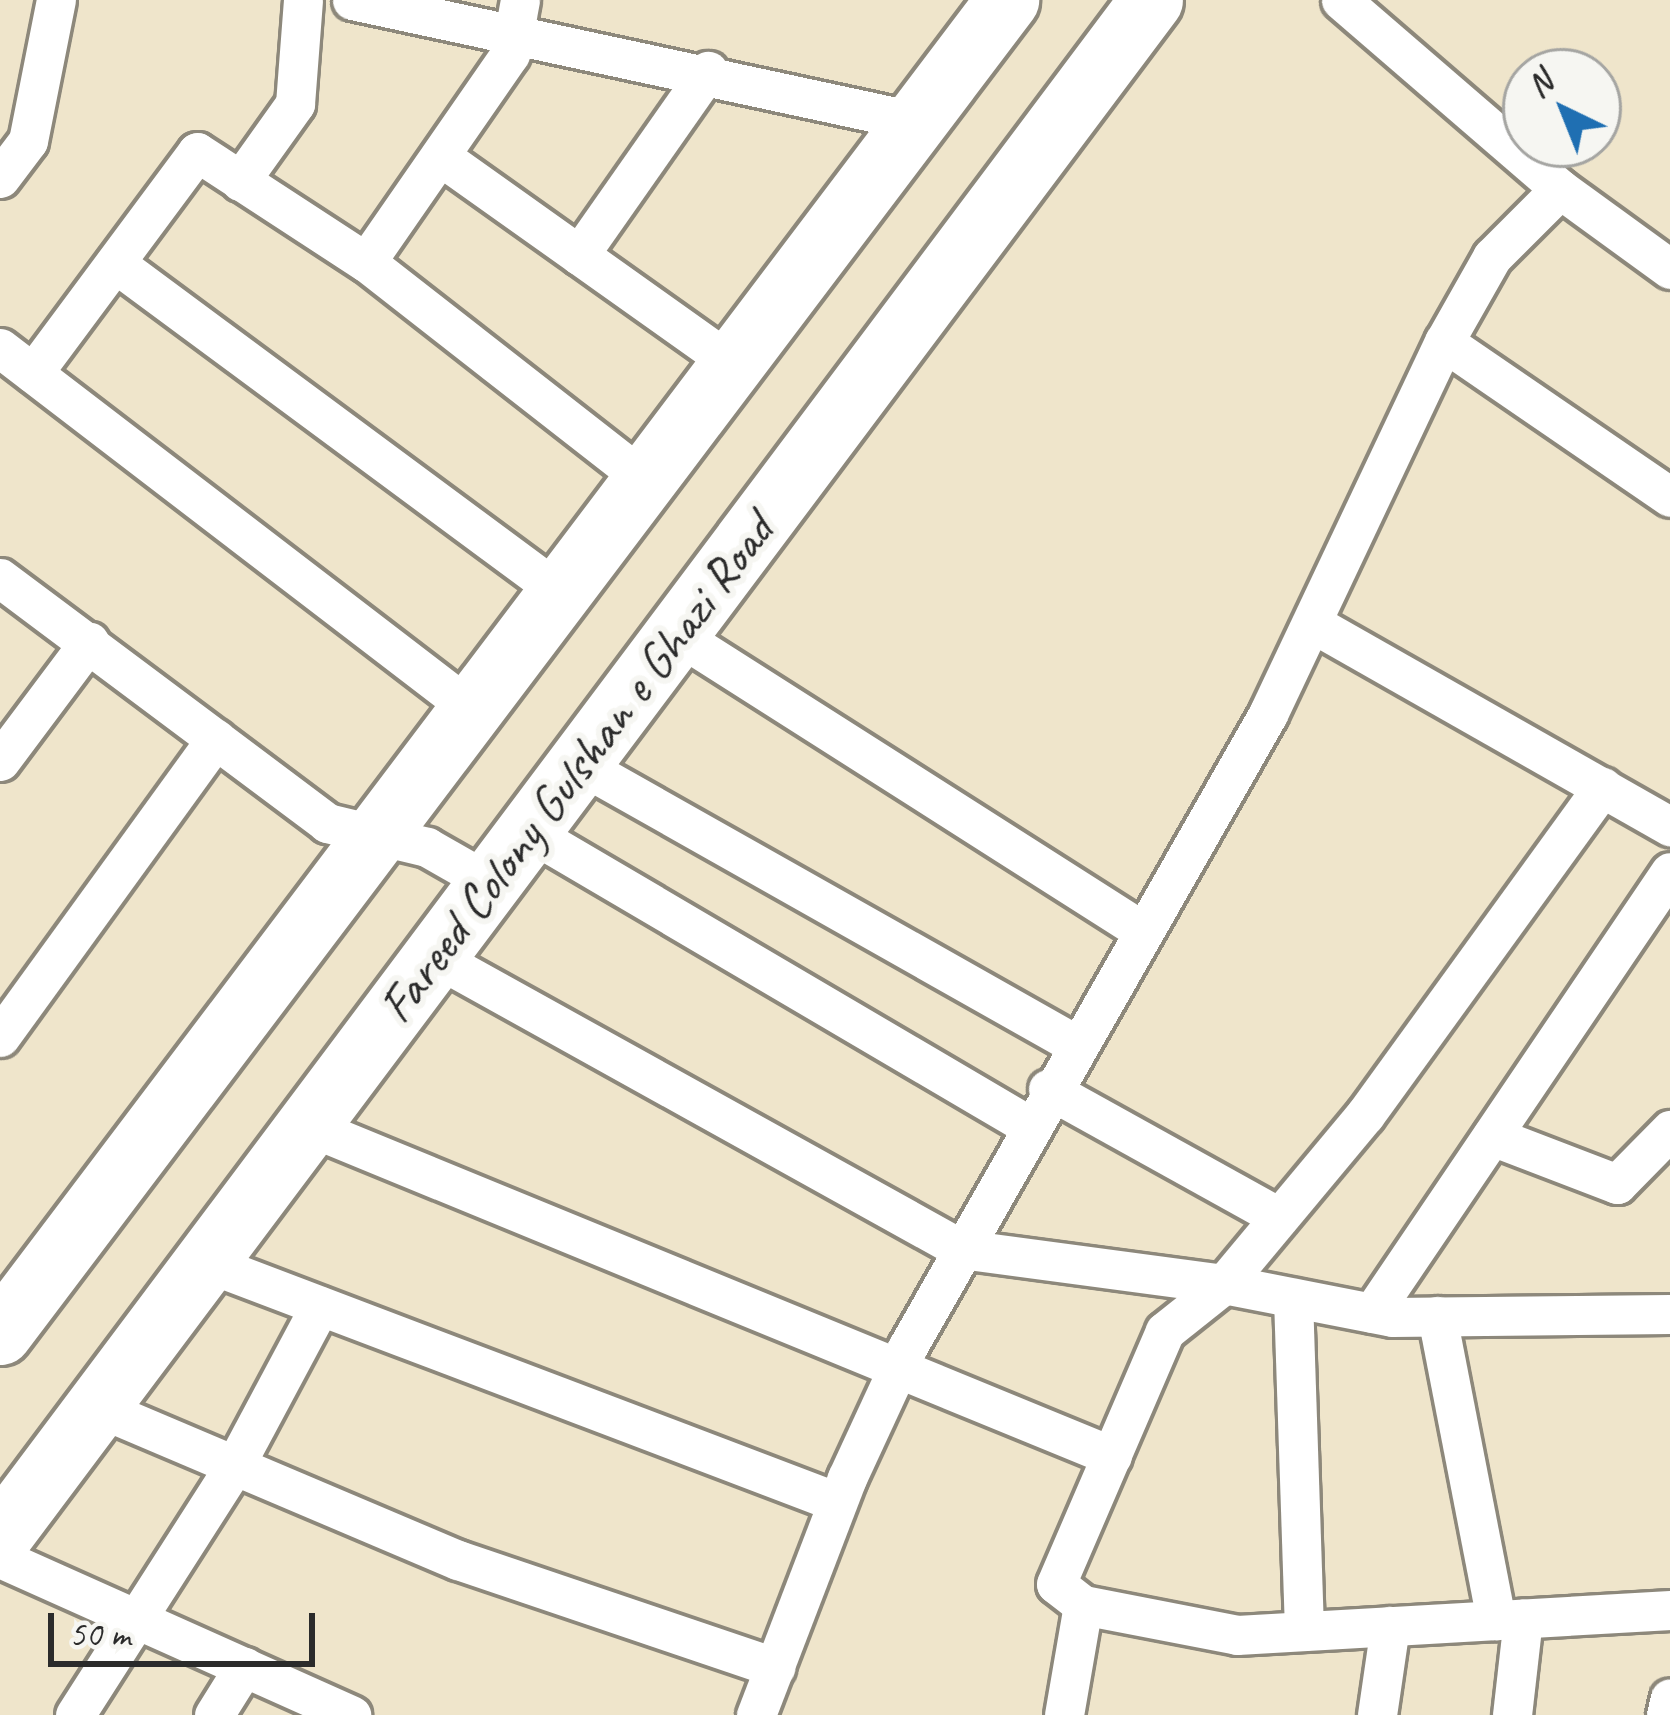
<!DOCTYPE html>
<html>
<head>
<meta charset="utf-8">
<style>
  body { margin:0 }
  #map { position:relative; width:1670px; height:1715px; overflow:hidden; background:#efe5cb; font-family:Caveat,sans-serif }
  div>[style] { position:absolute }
  .roads { filter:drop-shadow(3px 0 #8d887b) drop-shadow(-3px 0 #8d887b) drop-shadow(0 3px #8d887b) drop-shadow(0 -3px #8d887b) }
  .street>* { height:39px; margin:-19.5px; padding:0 19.5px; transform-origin:19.5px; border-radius:19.5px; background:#fff }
  .primary>* { height:63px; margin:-31.5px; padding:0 31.5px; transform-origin:31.5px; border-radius:31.5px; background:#fff }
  span { translate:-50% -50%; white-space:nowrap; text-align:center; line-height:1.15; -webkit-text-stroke:12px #f6f6f2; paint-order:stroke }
  .street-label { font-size:51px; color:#2b2b2b }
  .north { position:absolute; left:1502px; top:48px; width:120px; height:120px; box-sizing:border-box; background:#f6f6f2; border:3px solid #a5a5a2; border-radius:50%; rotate:317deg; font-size:33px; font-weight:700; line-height:48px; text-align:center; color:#2b2b2b }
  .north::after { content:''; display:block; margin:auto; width:42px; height:54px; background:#1f6fb2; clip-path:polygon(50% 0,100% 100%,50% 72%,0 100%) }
  .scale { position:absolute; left:48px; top:1613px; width:267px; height:54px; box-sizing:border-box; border:6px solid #2b2b2b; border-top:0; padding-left:15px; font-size:36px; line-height:42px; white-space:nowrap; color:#2b2b2b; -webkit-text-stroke:9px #f6f6f2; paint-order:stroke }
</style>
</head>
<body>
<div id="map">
  <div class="roads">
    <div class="street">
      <div style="left:352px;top:0;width:575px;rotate:12.15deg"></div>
      <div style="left:1341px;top:0;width:289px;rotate:40.8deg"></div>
      <div style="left:1560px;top:189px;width:136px;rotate:36deg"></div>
      <div style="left:440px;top:156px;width:357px;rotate:35.4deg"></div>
      <div style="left:0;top:178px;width:46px;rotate:-52.9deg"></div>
      <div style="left:28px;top:141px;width:144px;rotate:-78.8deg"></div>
      <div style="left:240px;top:181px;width:95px;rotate:-54.5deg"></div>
      <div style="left:295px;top:104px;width:104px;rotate:-85.6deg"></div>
      <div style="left:579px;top:255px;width:225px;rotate:-55deg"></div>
      <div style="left:366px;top:262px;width:253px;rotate:-55.3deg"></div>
      <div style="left:510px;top:54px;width:55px;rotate:-79.5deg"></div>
      <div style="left:115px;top:263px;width:555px;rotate:36.5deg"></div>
      <div style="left:1444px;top:342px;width:274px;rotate:34.4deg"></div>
      <div style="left:0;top:348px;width:593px;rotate:37.47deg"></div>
      <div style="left:33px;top:373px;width:275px;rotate:-53.4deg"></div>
      <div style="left:197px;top:152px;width:202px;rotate:33.1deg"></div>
      <div style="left:366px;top:262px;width:354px;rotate:38deg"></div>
      <div style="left:0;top:578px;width:409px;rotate:36.8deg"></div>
      <div style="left:327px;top:823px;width:103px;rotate:13.5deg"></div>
      <div style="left:427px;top:847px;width:73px;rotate:29.7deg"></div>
      <div style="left:1312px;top:623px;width:412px;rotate:29.6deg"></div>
      <div style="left:676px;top:634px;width:551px;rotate:32.48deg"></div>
      <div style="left:0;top:761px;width:149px;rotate:-53.2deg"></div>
      <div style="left:579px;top:764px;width:570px;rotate:29.45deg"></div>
      <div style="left:528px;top:831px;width:580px;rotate:30.46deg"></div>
      <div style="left:435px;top:957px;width:602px;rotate:29.04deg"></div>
      <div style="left:961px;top:1249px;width:265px;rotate:7.6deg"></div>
      <div style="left:1224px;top:1284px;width:171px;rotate:11.1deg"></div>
      <div style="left:1392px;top:1317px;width:278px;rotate:-0.6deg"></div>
      <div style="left:0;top:1037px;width:368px;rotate:-54.1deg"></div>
      <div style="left:1048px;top:1089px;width:264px;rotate:29deg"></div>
      <div style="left:308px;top:1126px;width:869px;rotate:22.32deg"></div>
      <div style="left:1492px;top:1136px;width:134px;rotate:21deg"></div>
      <div style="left:1617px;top:1184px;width:76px;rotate:-45.5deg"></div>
      <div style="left:205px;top:1262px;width:676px;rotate:20.79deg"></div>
      <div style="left:1293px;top:1298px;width:333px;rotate:88.1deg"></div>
      <div style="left:1372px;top:1313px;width:532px;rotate:-55.95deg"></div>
      <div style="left:1437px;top:1316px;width:310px;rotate:79deg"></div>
      <div style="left:97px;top:1407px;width:392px;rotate:23deg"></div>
      <div style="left:458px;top:1560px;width:335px;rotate:18.7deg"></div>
      <div style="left:0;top:1558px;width:385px;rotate:24.1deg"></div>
      <div style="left:1083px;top:1605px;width:157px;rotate:11deg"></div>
      <div style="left:1237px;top:1635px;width:434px;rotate:-3.3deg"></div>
      <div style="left:75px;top:1715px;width:297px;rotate:-57.4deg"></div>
      <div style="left:235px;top:1465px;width:180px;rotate:-61.9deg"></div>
      <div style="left:214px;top:1715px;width:57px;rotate:-58deg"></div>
      <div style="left:756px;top:1715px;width:254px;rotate:-69deg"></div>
      <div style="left:847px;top:1478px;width:143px;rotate:-65.2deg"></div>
      <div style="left:907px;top:1348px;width:730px;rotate:-60.34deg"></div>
      <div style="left:1268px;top:714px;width:412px;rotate:-64.7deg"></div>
      <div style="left:1444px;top:342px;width:98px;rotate:-60.5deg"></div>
      <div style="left:1492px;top:257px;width:96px;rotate:-45deg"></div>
      <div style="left:1064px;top:1715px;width:112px;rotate:-80.2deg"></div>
      <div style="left:1083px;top:1605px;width:34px;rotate:-142deg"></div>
      <div style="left:1056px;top:1584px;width:275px;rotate:-66.7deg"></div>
      <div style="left:1165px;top:1331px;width:75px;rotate:-38.5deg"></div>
      <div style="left:1224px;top:1284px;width:220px;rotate:-50.2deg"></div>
      <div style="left:1365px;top:1115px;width:405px;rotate:-54.1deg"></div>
      <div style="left:1377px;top:1715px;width:90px;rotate:-81.7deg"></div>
      <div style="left:1512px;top:1715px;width:97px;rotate:-83.5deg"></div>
      <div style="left:1666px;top:1715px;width:17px;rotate:-77deg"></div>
    </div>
    <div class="primary">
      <div style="left:0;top:1333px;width:1671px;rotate:-52.93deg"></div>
      <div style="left:0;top:1536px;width:1919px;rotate:-53.15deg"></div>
    </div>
  </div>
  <div class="street-label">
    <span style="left:576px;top:768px;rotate:-53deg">Fareed Colony Gulshan e Ghazi Road</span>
  </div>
  <div class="north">N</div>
  <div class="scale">50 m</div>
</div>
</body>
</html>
